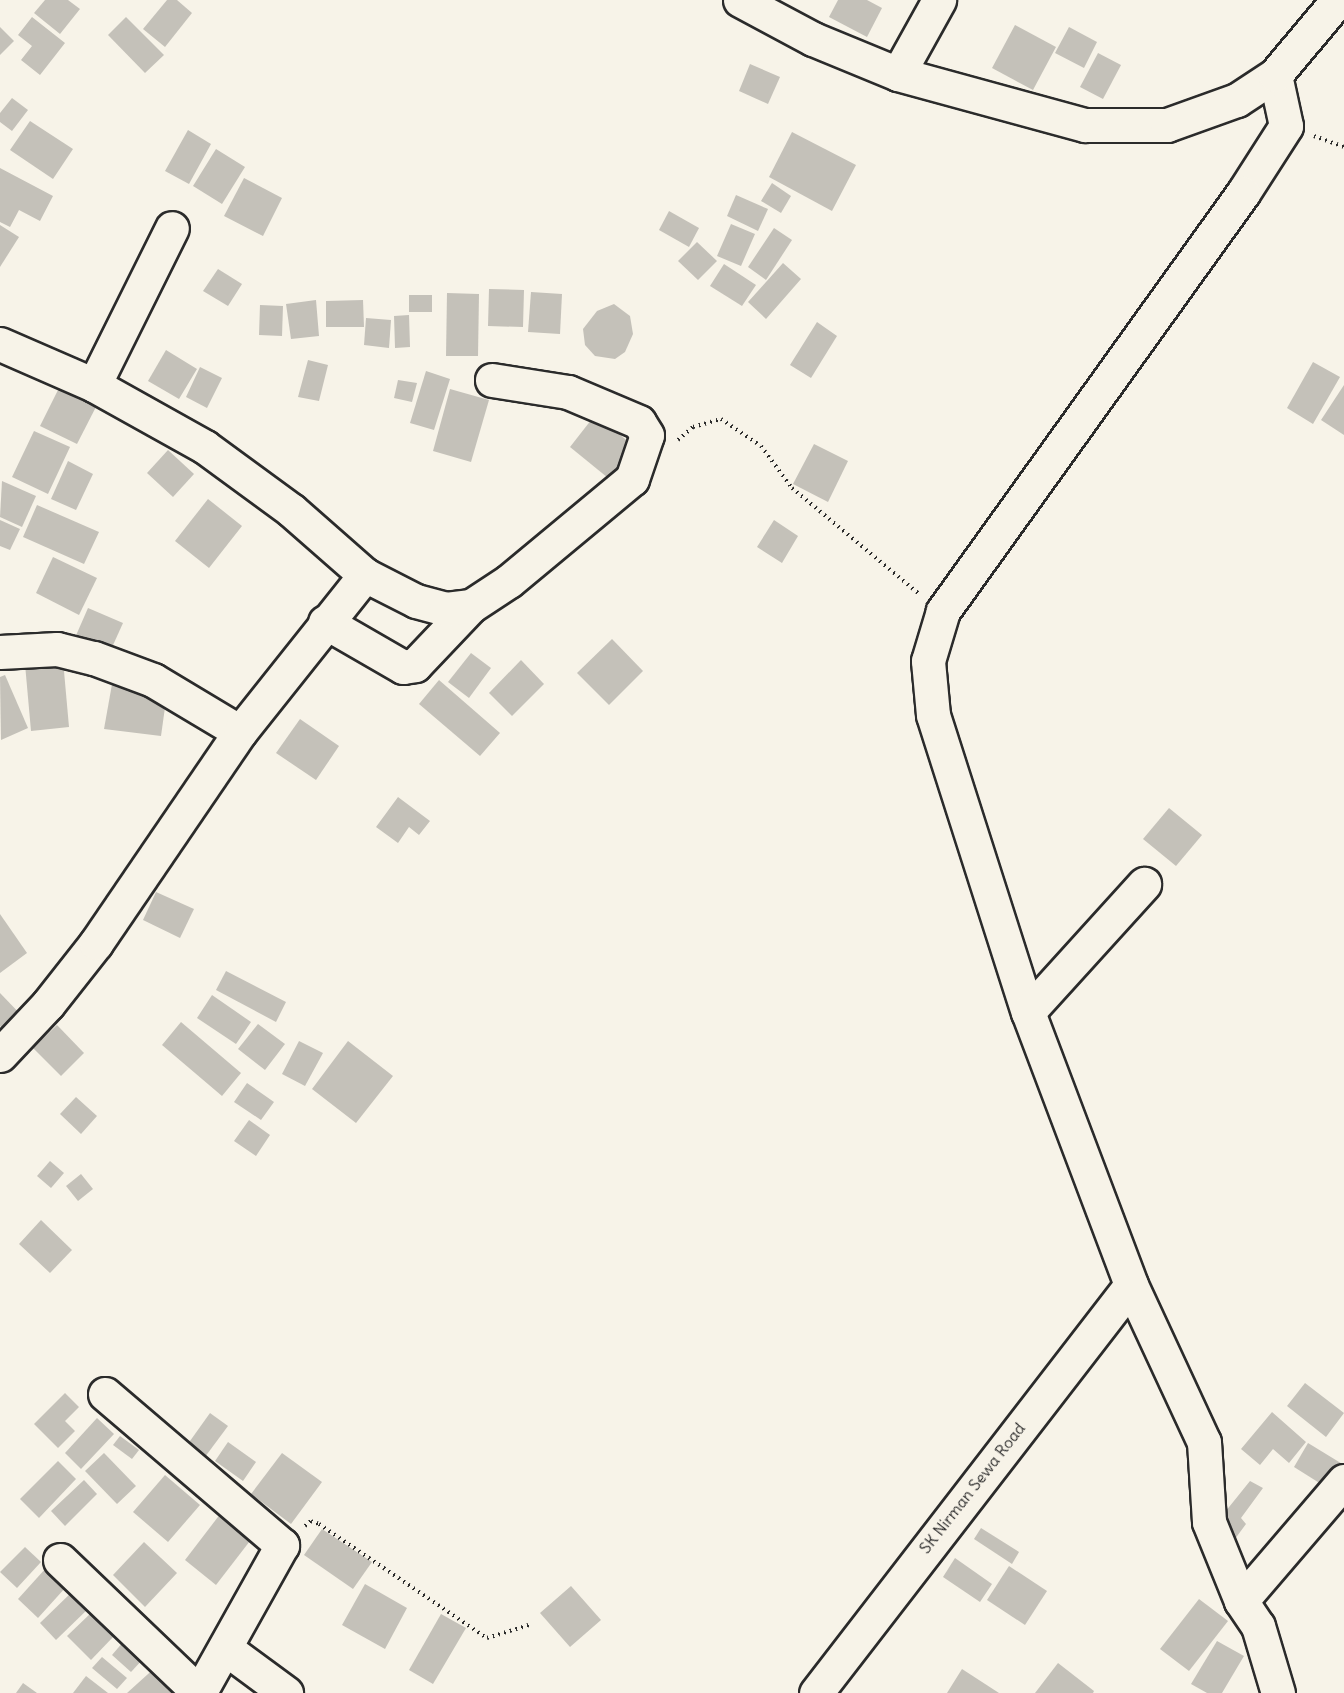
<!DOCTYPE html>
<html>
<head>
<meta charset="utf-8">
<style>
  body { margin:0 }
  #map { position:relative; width:1344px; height:1693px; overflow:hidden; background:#f7f3e8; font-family:Delius,sans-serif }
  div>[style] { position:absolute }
  .building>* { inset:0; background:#c4c1b9 }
  .path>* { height:4px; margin-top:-2px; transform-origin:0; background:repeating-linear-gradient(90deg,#2b2b2b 0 1.5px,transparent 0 6px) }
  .roads { filter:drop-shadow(2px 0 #2b2b2b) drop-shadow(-2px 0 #2b2b2b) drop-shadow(0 2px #2b2b2b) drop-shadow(0 -2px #2b2b2b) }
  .street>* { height:33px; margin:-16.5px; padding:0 16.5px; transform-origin:16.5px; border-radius:16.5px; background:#f7f3e8 }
  .secondary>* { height:33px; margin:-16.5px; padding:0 16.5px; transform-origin:16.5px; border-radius:16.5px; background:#f7f3e8 }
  span { translate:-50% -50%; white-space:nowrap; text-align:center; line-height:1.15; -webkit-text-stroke:6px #f7f3e8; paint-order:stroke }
  .street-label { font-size:16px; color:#2b2b2b }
</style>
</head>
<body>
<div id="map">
  <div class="building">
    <div style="clip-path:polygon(45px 0,68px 0,80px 9px,60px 34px,34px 13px)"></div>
    <div style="clip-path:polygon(167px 0,177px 0,192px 13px,165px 47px,143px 29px)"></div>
    <div style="clip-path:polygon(838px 0,867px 0,882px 8px,867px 37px,829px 17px)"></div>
    <div style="clip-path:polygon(32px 17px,65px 43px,40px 75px,21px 60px,32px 46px,18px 35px)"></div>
    <div style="clip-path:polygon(126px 17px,164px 55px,145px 73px,108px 35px)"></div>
    <div style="clip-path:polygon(1015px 25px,1056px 47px,1033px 90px,992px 68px)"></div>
    <div style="clip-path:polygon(0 27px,14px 41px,0 55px)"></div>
    <div style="clip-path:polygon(1069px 27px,1097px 42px,1084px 68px,1055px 53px)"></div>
    <div style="clip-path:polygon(1098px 53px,1121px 65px,1103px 99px,1080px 87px)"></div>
    <div style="clip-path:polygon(750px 64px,780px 77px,768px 104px,739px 91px)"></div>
    <div style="clip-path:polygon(12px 98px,28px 110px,12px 131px,0 122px,0 113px)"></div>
    <div style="clip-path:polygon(30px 121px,73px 149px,53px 179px,10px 150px)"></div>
    <div style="clip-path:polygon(188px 130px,211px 144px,189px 184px,165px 171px)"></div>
    <div style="clip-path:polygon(792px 132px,856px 165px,832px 211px,769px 177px)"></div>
    <div style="clip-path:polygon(216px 149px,245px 167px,222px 204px,193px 186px)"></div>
    <div style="clip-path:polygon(0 168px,53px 196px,40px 221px,19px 210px,10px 227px,0 222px)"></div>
    <div style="clip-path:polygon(244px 178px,282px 198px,263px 236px,224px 216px)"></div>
    <div style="clip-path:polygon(772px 183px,791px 196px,781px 213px,761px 201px)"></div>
    <div style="clip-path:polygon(736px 195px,768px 209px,758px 231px,727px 216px)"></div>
    <div style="clip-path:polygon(669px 211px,699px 228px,689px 247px,659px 230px)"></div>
    <div style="clip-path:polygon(731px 224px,755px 234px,741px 266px,717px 256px)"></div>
    <div style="clip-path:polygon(0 225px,19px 237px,0 267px)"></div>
    <div style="clip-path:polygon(774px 228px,792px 240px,766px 280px,748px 267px)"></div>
    <div style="clip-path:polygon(697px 242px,717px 261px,698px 280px,678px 261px)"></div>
    <div style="clip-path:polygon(783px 263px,801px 279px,766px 319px,748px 302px)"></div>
    <div style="clip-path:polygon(724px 264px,756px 285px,742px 306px,710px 286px)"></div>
    <div style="clip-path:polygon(218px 269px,242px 284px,228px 306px,203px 291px)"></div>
    <div style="clip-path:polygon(489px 289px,524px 290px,523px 327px,488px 326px)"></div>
    <div style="clip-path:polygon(531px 292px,562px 294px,560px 334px,528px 332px)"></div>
    <div style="clip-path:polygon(447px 293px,479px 294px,478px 356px,446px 356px)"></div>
    <div style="clip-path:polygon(409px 295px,432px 295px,432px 312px,409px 312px)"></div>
    <div style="clip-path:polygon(316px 300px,319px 336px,291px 339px,286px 304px)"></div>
    <div style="clip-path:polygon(363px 300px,364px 327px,326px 327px,326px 301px)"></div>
    <div style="clip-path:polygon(614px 304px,630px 316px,633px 334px,625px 352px,615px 359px,595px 356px,585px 345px,583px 329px,597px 311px)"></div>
    <div style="clip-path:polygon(260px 305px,283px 306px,282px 336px,259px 335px)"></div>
    <div style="clip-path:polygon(409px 315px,410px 347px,395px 348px,394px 316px)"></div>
    <div style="clip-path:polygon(366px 318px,391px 320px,389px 348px,364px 345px)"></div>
    <div style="clip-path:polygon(817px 322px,837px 336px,811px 378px,790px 365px)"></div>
    <div style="clip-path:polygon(166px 350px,197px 369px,179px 399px,148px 381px)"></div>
    <div style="clip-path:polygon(308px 360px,328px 365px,319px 401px,298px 397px)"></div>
    <div style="clip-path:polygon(1313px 362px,1340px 377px,1313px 424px,1287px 408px)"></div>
    <div style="clip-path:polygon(200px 367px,222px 378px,207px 408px,186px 397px)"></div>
    <div style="clip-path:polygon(426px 371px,450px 379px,434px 430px,410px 423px)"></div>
    <div style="clip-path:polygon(398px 380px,417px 383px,412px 402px,394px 398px)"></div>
    <div style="clip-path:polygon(62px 382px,99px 401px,77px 444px,40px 426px)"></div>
    <div style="clip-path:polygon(1344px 385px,1344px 435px,1321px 420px)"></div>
    <div style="clip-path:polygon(450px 389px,489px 400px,471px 462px,433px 451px)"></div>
    <div style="clip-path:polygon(595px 415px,639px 450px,613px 482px,570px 447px)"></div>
    <div style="clip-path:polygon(34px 431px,70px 447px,48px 494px,12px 477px)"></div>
    <div style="clip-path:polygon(814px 444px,848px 461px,828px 502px,793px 484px)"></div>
    <div style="clip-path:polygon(168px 450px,194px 474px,173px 497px,147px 473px)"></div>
    <div style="clip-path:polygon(68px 461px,93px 474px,76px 510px,51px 499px)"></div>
    <div style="clip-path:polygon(2px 481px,36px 496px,22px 527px,0 517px)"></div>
    <div style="clip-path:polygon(208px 499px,242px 526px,209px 568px,175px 541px)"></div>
    <div style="clip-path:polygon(37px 505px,99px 532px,84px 564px,23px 537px)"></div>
    <div style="clip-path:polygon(0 520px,20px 529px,10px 550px,0 546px)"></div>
    <div style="clip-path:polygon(774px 520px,798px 536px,782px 563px,757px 547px)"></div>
    <div style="clip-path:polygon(53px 557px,97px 578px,79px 615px,36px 593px)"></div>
    <div style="clip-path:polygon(88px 608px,123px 623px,109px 654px,74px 640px)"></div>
    <div style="clip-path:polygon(612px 639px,643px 671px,609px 705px,577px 673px)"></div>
    <div style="clip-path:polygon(471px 653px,491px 668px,469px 698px,448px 682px)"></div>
    <div style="clip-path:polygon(63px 660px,69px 727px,31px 731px,25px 664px)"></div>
    <div style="clip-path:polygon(521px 660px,544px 684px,512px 716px,489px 693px)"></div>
    <div style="clip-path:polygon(114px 673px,167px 693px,161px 736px,104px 729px)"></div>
    <div style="clip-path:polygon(5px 675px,28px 728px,1px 740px,0 677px)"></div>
    <div style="clip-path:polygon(439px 680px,500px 733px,480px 756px,419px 704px)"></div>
    <div style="clip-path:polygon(300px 719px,339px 746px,316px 780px,276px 753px)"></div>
    <div style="clip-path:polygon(398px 797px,430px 821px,419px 835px,409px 827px,398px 843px,376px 827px)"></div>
    <div style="clip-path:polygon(1169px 808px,1202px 835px,1176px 866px,1143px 839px)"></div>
    <div style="clip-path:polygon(156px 892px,194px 909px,180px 938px,143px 920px)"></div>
    <div style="clip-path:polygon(0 914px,27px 953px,0 973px)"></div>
    <div style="clip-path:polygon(226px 971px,286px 1002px,276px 1022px,216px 990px)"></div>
    <div style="clip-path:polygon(0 993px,26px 1020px,10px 1036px,0 1026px)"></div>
    <div style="clip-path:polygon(212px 995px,251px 1022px,236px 1044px,197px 1018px)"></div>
    <div style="clip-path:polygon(181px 1022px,241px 1073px,222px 1096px,162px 1045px)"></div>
    <div style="clip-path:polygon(258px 1024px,285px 1044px,265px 1070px,238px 1049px)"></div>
    <div style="clip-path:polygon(57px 1025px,84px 1053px,61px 1076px,33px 1048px)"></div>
    <div style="clip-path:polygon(299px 1041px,323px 1053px,305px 1086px,282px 1074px)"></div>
    <div style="clip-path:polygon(348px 1041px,393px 1076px,356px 1123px,312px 1089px)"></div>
    <div style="clip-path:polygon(247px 1083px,274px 1102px,261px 1120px,234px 1102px)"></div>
    <div style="clip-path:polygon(76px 1097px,97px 1116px,81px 1134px,60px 1114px)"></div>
    <div style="clip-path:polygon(249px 1120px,270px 1135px,256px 1156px,234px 1141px)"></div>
    <div style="clip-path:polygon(50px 1161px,64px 1173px,51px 1188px,37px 1176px)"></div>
    <div style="clip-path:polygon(81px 1174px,93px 1189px,78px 1201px,66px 1186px)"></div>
    <div style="clip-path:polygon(41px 1220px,72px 1250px,50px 1273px,19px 1244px)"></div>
    <div style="clip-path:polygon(1305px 1383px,1344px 1413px,1326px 1437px,1287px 1406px)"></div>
    <div style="clip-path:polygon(65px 1393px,79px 1407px,65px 1421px,75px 1431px,58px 1448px,34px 1424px)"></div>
    <div style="clip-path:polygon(1272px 1412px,1306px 1442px,1289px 1463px,1273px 1449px,1260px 1465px,1241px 1449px)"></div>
    <div style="clip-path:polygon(210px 1413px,228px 1426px,202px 1461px,185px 1448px)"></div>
    <div style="clip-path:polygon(97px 1418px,114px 1434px,81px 1469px,65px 1453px)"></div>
    <div style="clip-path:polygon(120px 1436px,139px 1450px,132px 1459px,113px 1445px)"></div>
    <div style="clip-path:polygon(228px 1442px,256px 1462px,243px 1481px,215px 1461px)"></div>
    <div style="clip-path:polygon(1308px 1443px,1344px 1465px,1329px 1489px,1294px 1467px)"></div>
    <div style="clip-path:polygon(104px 1453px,136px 1486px,117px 1504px,85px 1471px)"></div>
    <div style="clip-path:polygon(282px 1453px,322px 1482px,291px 1524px,251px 1494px)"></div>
    <div style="clip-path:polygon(58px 1461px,76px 1479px,39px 1518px,20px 1499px)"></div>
    <div style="clip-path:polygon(165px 1475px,200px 1505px,168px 1542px,133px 1512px)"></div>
    <div style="clip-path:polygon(84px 1480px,97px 1494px,65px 1526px,51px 1511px)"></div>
    <div style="clip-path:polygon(1250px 1481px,1263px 1488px,1241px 1518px,1246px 1524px,1229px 1547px,1217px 1522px)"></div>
    <div style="clip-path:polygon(221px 1513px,253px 1537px,216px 1585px,185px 1560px)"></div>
    <div style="clip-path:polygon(981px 1528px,1019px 1552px,1012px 1564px,974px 1539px)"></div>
    <div style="clip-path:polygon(322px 1529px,372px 1562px,353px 1589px,304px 1555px)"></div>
    <div style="clip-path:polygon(144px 1542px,177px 1573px,145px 1607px,113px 1575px)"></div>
    <div style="clip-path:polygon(25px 1547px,41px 1562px,17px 1588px,0 1572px)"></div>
    <div style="clip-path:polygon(955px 1558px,992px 1584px,980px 1602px,943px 1577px)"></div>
    <div style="clip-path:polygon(1009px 1566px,1047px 1591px,1025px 1625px,987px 1600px)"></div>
    <div style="clip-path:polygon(46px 1568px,66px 1587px,38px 1618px,18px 1599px)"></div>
    <div style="clip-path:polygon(365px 1584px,407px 1608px,385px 1649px,342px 1625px)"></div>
    <div style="clip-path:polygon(571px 1586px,601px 1620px,570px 1647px,540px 1613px)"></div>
    <div style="clip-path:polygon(75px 1589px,91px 1606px,56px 1640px,40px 1623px)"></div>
    <div style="clip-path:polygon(1199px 1599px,1228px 1621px,1189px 1671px,1160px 1649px)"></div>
    <div style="clip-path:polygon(92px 1612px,115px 1635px,91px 1660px,67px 1636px)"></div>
    <div style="clip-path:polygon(441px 1614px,466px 1628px,433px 1684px,409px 1670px)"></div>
    <div style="clip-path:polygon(124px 1641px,144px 1658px,131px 1672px,112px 1655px)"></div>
    <div style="clip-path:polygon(1217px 1641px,1244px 1656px,1222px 1693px,1207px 1693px,1191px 1684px)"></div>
    <div style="clip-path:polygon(102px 1657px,127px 1678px,117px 1689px,92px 1668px)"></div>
    <div style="clip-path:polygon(1058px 1663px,1094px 1691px,1093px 1693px,1035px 1693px)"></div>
    <div style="clip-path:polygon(158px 1665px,183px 1693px,127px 1693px)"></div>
    <div style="clip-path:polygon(962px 1669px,999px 1693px,947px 1693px)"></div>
    <div style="clip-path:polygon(86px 1676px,108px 1693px,73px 1693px)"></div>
    <div style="clip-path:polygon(23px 1683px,37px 1693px,16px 1693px)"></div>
  </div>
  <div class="path">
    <div style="left:1314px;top:136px;width:32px;rotate:20deg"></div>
    <div style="left:678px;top:440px;width:20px;rotate:-41deg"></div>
    <div style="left:693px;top:427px;width:29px;rotate:-16deg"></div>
    <div style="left:721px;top:419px;width:48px;rotate:34deg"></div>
    <div style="left:761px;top:446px;width:52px;rotate:53.6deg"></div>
    <div style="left:792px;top:488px;width:164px;rotate:39.8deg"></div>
    <div style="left:305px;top:1526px;width:8px;rotate:-40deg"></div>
    <div style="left:311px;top:1521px;width:9px;rotate:21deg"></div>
    <div style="left:319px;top:1524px;width:203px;rotate:34.2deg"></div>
    <div style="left:487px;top:1638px;width:44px;rotate:-17.2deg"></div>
  </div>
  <div class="roads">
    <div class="street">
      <div style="left:898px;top:74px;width:85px;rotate:-61deg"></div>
      <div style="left:1275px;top:75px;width:52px;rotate:77.8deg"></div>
      <div style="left:1286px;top:126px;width:80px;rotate:122.7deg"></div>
      <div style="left:1243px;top:193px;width:515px;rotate:125.67deg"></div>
      <div style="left:943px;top:611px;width:52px;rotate:106.7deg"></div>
      <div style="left:928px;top:661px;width:54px;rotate:84.7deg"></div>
      <div style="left:933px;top:715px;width:312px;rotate:72.3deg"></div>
      <div style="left:1028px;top:1012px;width:292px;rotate:69.3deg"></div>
      <div style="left:1131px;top:1285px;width:173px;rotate:65.1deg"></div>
      <div style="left:1204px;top:1442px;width:80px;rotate:86.4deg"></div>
      <div style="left:1209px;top:1522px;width:85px;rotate:67.9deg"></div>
      <div style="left:1241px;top:1601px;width:30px;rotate:56deg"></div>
      <div style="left:1258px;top:1626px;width:70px;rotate:73.4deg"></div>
      <div style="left:0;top:344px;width:103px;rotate:23.6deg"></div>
      <div style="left:94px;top:385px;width:127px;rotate:29.2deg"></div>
      <div style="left:205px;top:447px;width:107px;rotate:36.2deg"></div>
      <div style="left:291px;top:510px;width:98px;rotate:41.3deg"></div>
      <div style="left:94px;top:385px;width:175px;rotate:-63.6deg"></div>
      <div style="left:325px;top:622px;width:90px;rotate:30deg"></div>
      <div style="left:403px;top:667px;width:12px;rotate:-9deg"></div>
      <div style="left:415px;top:665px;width:81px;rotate:-46.5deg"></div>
      <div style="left:0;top:652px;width:57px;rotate:-3deg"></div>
      <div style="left:57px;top:649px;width:38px;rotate:14deg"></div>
      <div style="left:94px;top:658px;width:63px;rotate:20.4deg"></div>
      <div style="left:153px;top:680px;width:101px;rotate:30.9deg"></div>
      <div style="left:1028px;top:1012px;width:173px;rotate:-47.8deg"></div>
      <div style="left:0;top:1055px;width:70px;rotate:-46.7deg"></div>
      <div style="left:48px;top:1004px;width:78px;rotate:-51.8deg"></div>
      <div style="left:96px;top:943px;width:255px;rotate:-55.7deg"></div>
      <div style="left:240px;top:732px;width:201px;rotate:-51.5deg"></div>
      <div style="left:365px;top:575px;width:57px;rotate:27deg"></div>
      <div style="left:416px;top:601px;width:31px;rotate:15deg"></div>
      <div style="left:446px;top:609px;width:25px;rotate:-7deg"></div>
      <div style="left:471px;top:606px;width:45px;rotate:-33.3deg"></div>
      <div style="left:509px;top:581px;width:160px;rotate:-39.7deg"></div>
      <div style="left:632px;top:479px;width:46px;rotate:-71.2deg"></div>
      <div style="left:647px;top:435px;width:15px;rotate:-122deg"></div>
      <div style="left:639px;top:422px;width:77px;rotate:-157.1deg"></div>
      <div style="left:568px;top:392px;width:77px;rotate:-171deg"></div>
      <div style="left:105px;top:1394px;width:233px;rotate:40.5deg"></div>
      <div style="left:282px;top:1545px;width:168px;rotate:119.2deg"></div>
      <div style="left:60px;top:1560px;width:192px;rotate:43.7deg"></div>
      <div style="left:1241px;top:1601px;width:158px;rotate:-49.4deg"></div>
      <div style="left:225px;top:1648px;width:76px;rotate:36.4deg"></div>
      <div style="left:816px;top:1693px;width:515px;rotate:-52.33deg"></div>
    </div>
    <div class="secondary">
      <div style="left:740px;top:0;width:83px;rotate:28.1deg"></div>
      <div style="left:813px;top:39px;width:92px;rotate:22.4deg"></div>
      <div style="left:898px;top:74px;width:194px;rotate:15.3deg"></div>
      <div style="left:1085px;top:125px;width:82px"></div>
      <div style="left:1167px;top:125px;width:74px;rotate:-19.7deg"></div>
      <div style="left:1237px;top:100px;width:45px;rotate:-33.3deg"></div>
      <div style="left:1275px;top:75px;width:98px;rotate:-50deg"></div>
    </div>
  </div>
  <div class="street-label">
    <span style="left:972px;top:1488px;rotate:-52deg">SK Nirman Sewa Road</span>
  </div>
</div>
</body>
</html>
